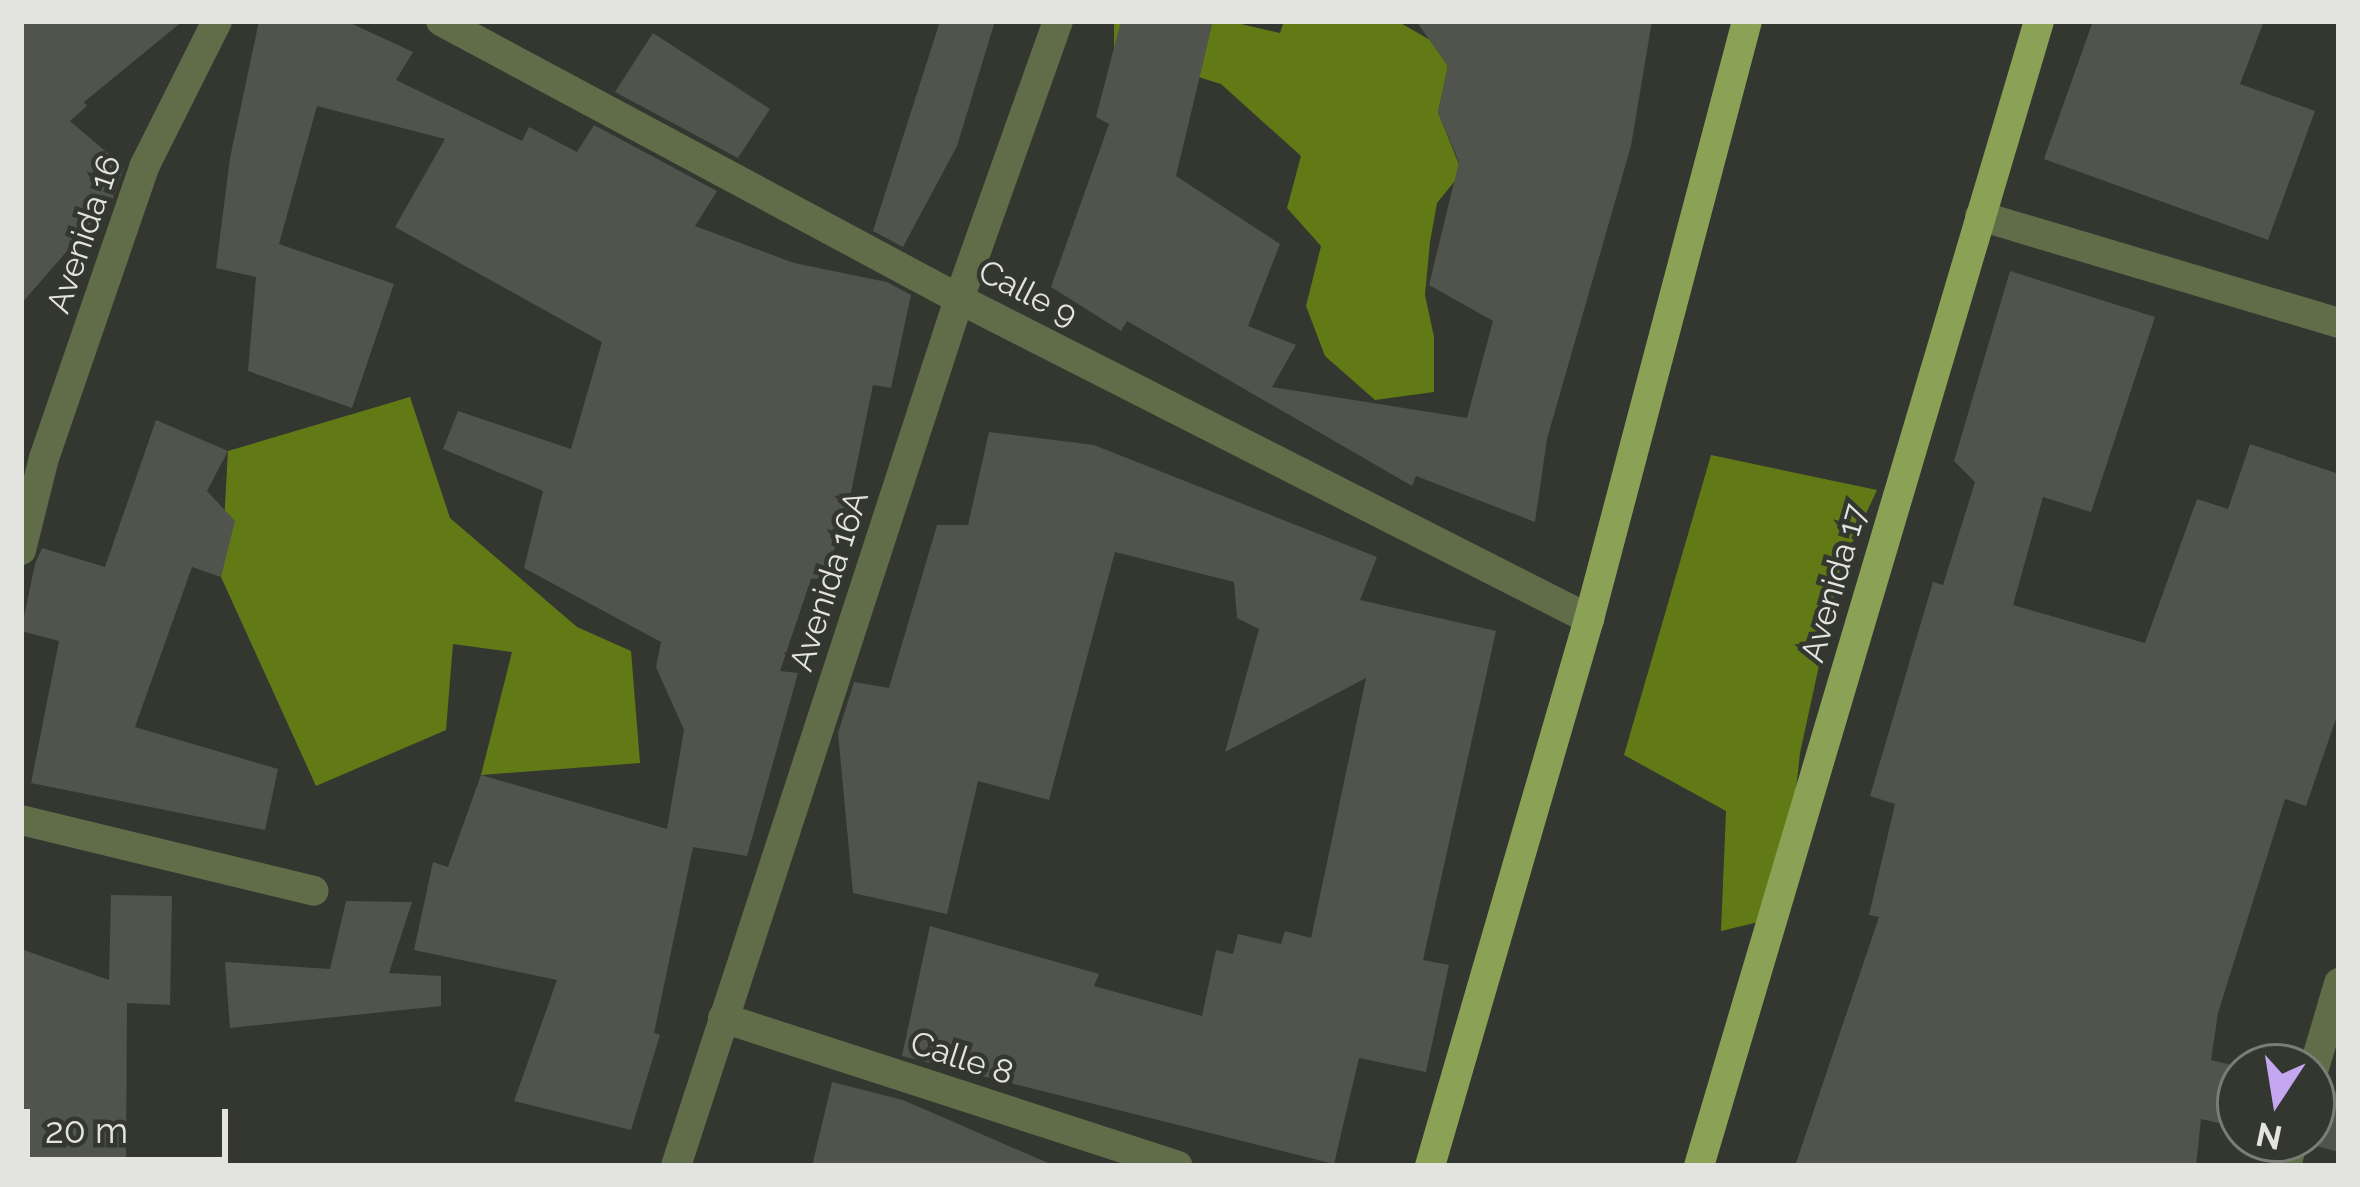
<!DOCTYPE html>
<html>
<head>
<meta charset="utf-8">
<style>
  body { margin:0 }
  #map { position:relative; width:2360px; height:1187px; overflow:hidden; background:#343630; font-family:Raleway,sans-serif }
  div>[style] { position:absolute }
  .forest>* { inset:0; background:#627a15 }
  .building>* { inset:0; background:#51534d }
  .minor>* { height:30px; margin:-15px; padding:0 15px; transform-origin:15px; border-radius:15px; background:#616d48 }
  .major>* { height:30px; margin:-15px; padding:0 15px; transform-origin:15px; border-radius:15px; background:#8ba256 }
  span { translate:-50% -50%; white-space:nowrap; text-align:center; line-height:1.15; -webkit-text-stroke:9px #343630; paint-order:stroke }
  .street-label { font-size:33px; color:#e3e4e0 }
  .frame { position:absolute; inset:0; border:24px solid #e3e4e0; pointer-events:none }
  .north { position:absolute; left:2216px; top:1043px; width:120px; height:120px; box-sizing:border-box; background:#343630; border:3px solid #7a7c76; border-radius:50%; rotate:192deg; font-size:33px; font-weight:700; line-height:48px; text-align:center; color:#e3e4e0 }
  .north::after { content:''; display:block; margin:auto; width:42px; height:54px; background:#c5a6f0; clip-path:polygon(50% 0,100% 100%,50% 72%,0 100%) }
  .scale { position:absolute; left:24px; top:1109px; width:204px; height:54px; box-sizing:border-box; border:6px solid #e3e4e0; border-top:0; padding-left:15px; font-size:36px; line-height:42px; white-space:nowrap; color:#e3e4e0; -webkit-text-stroke:9px #343630; paint-order:stroke }
</style>
</head>
<body>
<div id="map">
  <div class="forest">
    <div style="clip-path:polygon(1114px 21px,1228px 21px,1280px 33px,1284px 21px,1397px 21px,1430px 40px,1448px 66px,1438px 112px,1462px 172px,1437px 203px,1430px 242px,1425px 295px,1434px 337px,1434px 392px,1375px 400px,1325px 356px,1306px 306px,1321px 246px,1287px 208px,1301px 156px,1221px 84px,1114px 51px)"></div>
    <div style="clip-path:polygon(410px 397px,450px 518px,577px 627px,631px 651px,640px 763px,481px 775px,512px 652px,453px 644px,446px 730px,316px 786px,221px 577px,228px 451px)"></div>
    <div style="clip-path:polygon(1711px 455px,1877px 490px,1840px 569px,1800px 753px,1788px 863px,1767px 920px,1721px 931px,1726px 811px,1624px 755px)"></div>
  </div>
  <div class="building">
    <div style="clip-path:polygon(21px 21px,183px 21px,84px 102px,87px 106px,70px 121px,124px 167px,113px 198px,21px 304px)"></div>
    <div style="clip-path:polygon(259px 21px,346px 21px,413px 52px,396px 80px,522px 141px,529px 127px,577px 152px,594px 125px,717px 191px,695px 226px,794px 263px,887px 282px,911px 295px,891px 388px,873px 385px,848px 507px,825px 578px,811px 579px,780px 671px,798px 673px,747px 856px,693px 847px,654px 1033px,660px 1035px,631px 1130px,514px 1101px,557px 980px,414px 950px,433px 862px,448px 867px,481px 775px,667px 829px,684px 730px,656px 667px,661px 642px,524px 568px,543px 491px,443px 449px,458px 411px,571px 449px,602px 342px,395px 227px,445px 139px,317px 106px,279px 244px,394px 284px,352px 408px,248px 371px,256px 277px,216px 268px,230px 158px)"></div>
    <div style="clip-path:polygon(940px 21px,995px 21px,957px 146px,903px 247px,873px 231px)"></div>
    <div style="clip-path:polygon(1121px 21px,1213px 21px,1176px 176px,1280px 244px,1248px 326px,1296px 345px,1272px 387px,1467px 418px,1493px 321px,1429px 285px,1459px 162px,1438px 112px,1448px 66px,1416px 21px,1652px 21px,1631px 146px,1547px 439px,1535px 522px,1416px 476px,1412px 486px,1127px 321px,1121px 331px,1051px 287px,1109px 124px,1096px 117px)"></div>
    <div style="clip-path:polygon(2093px 21px,2264px 21px,2240px 84px,2315px 111px,2268px 240px,2044px 159px)"></div>
    <div style="clip-path:polygon(653px 33px,770px 109px,738px 158px,615px 92px)"></div>
    <div style="clip-path:polygon(2010px 271px,2155px 317px,2091px 512px,2043px 497px,2013px 605px,2145px 643px,2197px 499px,2228px 509px,2250px 444px,2339px 474px,2339px 710px,2306px 806px,2285px 799px,2218px 1013px,2211px 1060px,2240px 1067px,2240px 1128px,2201px 1119px,2196px 1166px,1795px 1166px,1879px 917px,1869px 915px,1895px 804px,1870px 796px,1933px 582px,1943px 585px,1975px 482px,1954px 461px)"></div>
    <div style="clip-path:polygon(156px 420px,228px 451px,207px 491px,235px 521px,221px 577px,192px 567px,135px 727px,278px 769px,265px 830px,31px 783px,59px 641px,21px 631px,35px 564px,42px 548px,105px 567px)"></div>
    <div style="clip-path:polygon(989px 432px,1094px 445px,1377px 557px,1360px 600px,1496px 631px,1423px 960px,1449px 965px,1426px 1072px,1359px 1058px,1334px 1164px,902px 1056px,930px 926px,1099px 974px,1094px 986px,1202px 1016px,1216px 950px,1233px 954px,1238px 934px,1281px 944px,1285px 931px,1311px 938px,1366px 678px,1225px 752px,1259px 629px,1237px 618px,1234px 582px,1115px 552px,1049px 800px,978px 781px,947px 914px,853px 893px,838px 733px,854px 682px,889px 688px,937px 525px,968px 525px)"></div>
    <div style="clip-path:polygon(111px 895px,172px 896px,170px 1005px,127px 1003px,126px 1166px,21px 1166px,21px 949px,109px 980px)"></div>
    <div style="clip-path:polygon(346px 901px,412px 902px,389px 973px,441px 976px,441px 1006px,230px 1028px,225px 962px,330px 969px)"></div>
    <div style="clip-path:polygon(832px 1082px,903px 1100px,1055px 1166px,812px 1166px)"></div>
    <div style="clip-path:polygon(2325px 1089px,2339px 1092px,2339px 1152px,2312px 1145px,2312px 1094px)"></div>
  </div>
  <div class="minor">
    <div style="left:441px;top:21px;width:588px;rotate:28.22deg"></div>
    <div style="left:959px;top:299px;width:707px;rotate:26.93deg"></div>
    <div style="left:1980px;top:216px;width:375px;rotate:16.6deg"></div>
    <div style="left:21px;top:550px;width:95px;rotate:-76deg"></div>
    <div style="left:44px;top:458px;width:308px;rotate:-71deg"></div>
    <div style="left:144px;top:167px;width:163px;rotate:-63.4deg"></div>
    <div style="left:21px;top:820px;width:301px;rotate:13.6deg"></div>
    <div style="left:723px;top:1018px;width:478px;rotate:18deg"></div>
    <div style="left:2312px;top:1075px;width:96px;rotate:-73.6deg"></div>
    <div style="left:676px;top:1166px;width:912px;rotate:-71.92deg"></div>
    <div style="left:959px;top:299px;width:295px;rotate:-70.4deg"></div>
    <div style="left:2286px;top:1166px;width:28px;rotate:-75deg"></div>
  </div>
  <div class="major">
    <div style="left:1430px;top:1166px;width:570px;rotate:-73.79deg"></div>
    <div style="left:1589px;top:619px;width:619px;rotate:-75.2deg"></div>
    <div style="left:1699px;top:1166px;width:1194px;rotate:-73.46deg"></div>
  </div>
  <div class="street-label">
    <span style="left:84px;top:234px;rotate:-71deg">Avenida 16</span>
    <span style="left:1028px;top:293px;rotate:27deg">Calle 9</span>
    <span style="left:829px;top:581px;rotate:-72deg">Avenida 16A</span>
    <span style="left:1834px;top:583px;rotate:-74deg">Avenida 17</span>
    <span style="left:962px;top:1058px;rotate:18deg">Calle 8</span>
  </div>
  <div class="frame"></div>
  <div class="north">N</div>
  <div class="scale">20 m</div>
</div>
</body>
</html>
